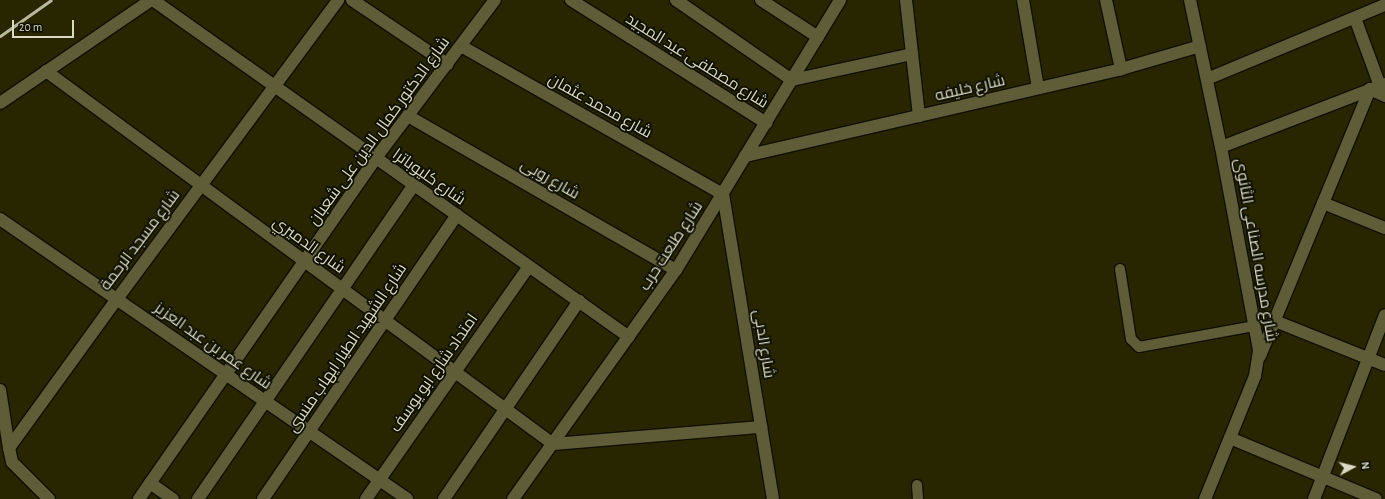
<!DOCTYPE html>
<html>
<head>
<meta charset="utf-8">
<style>
  body { margin:0 }
  #map { position:relative; width:1385px; height:499px; overflow:hidden; background:#282601; font-family:"Alegreya Sans",Cairo,sans-serif }
  div>[style] { position:absolute }
  .roads { filter:drop-shadow(1px 0 #100f00) drop-shadow(-1px 0 #100f00) drop-shadow(0 1px #100f00) drop-shadow(0 -1px #100f00) }
  .lane>* { height:10px; margin:-5px; padding:0 5px; transform-origin:5px; border-radius:5px; background:#5e5d38 }
  .street>* { height:12px; margin:-6px; padding:0 6px; transform-origin:6px; border-radius:6px; background:#5e5d38 }
  .secondary>* { height:12px; margin:-6px; padding:0 6px; transform-origin:6px; border-radius:6px; background:#5e5d38 }
  .rail>* { height:3px; margin:-1.5px; padding:0 1.5px; transform-origin:1.5px; border-radius:1.5px; background:#b8b8a0 }
  span { translate:-50% -50%; white-space:nowrap; text-align:center; line-height:1.15; -webkit-text-stroke:3.5px #0f0f02; paint-order:stroke }
  .street-label { font-size:16px; color:#d9d9c4 }
  .north { position:absolute; left:1333px; top:447px; width:40px; height:40px; -webkit-text-stroke:3px #0f0f02; paint-order:stroke; rotate:83deg; font-size:11px; font-weight:700; line-height:16px; text-align:center; color:#d9d9c4 }
  .north::after { content:''; display:block; margin:auto; width:14px; height:18px; background:#d9d9c4; clip-path:polygon(50% 0,100% 100%,50% 72%,0 100%) }
  .scale { position:absolute; left:12px; top:20px; width:62px; height:18px; box-sizing:border-box; border:2px solid #d9d9c4; border-top:0; padding-left:5px; font-size:12px; line-height:14px; white-space:nowrap; color:#d9d9c4; -webkit-text-stroke:3px #0f0f02; paint-order:stroke }
</style>
</head>
<body>
<div id="map">
  <div class="roads">
    <div class="lane">
      <div style="left:1120px;top:269px;width:71px;rotate:81.1deg"></div>
      <div style="left:1131px;top:339px;width:11px;rotate:45deg"></div>
      <div style="left:1139px;top:347px;width:118px;rotate:-10.3deg"></div>
      <div style="left:917px;top:485px;width:14px;rotate:86deg"></div>
    </div>
    <div class="street">
      <div style="left:153px;top:0;width:583px;rotate:35.3deg"></div>
      <div style="left:352px;top:0;width:115px;rotate:34deg"></div>
      <div style="left:571px;top:0;width:231px;rotate:32.2deg"></div>
      <div style="left:676px;top:0;width:141px;rotate:34.6deg"></div>
      <div style="left:792px;top:80px;width:123px;rotate:-12.2deg"></div>
      <div style="left:761px;top:0;width:68px;rotate:33deg"></div>
      <div style="left:906px;top:0;width:117px;rotate:83.6deg"></div>
      <div style="left:1023px;top:0;width:89px;rotate:80.3deg"></div>
      <div style="left:1106px;top:0;width:71px;rotate:77.7deg"></div>
      <div style="left:1190px;top:0;width:150px;rotate:78.1deg"></div>
      <div style="left:1221px;top:147px;width:208px;rotate:79.4deg"></div>
      <div style="left:1259px;top:351px;width:25px;rotate:99deg"></div>
      <div style="left:1255px;top:376px;width:133px;rotate:112.1deg"></div>
      <div style="left:1355px;top:18px;width:72px;rotate:69.8deg"></div>
      <div style="left:461px;top:46px;width:301px;rotate:29.5deg"></div>
      <div style="left:723px;top:194px;width:309px;rotate:80.7deg"></div>
      <div style="left:46px;top:71px;width:629px;rotate:36.34deg"></div>
      <div style="left:553px;top:444px;width:209px;rotate:-4.7deg"></div>
      <div style="left:1207px;top:79px;width:193px;rotate:-22.6deg"></div>
      <div style="left:0;top:103px;width:183px;rotate:-34.3deg"></div>
      <div style="left:408px;top:116px;width:309px;rotate:29.9deg"></div>
      <div style="left:1221px;top:147px;width:176px;rotate:-21deg"></div>
      <div style="left:745px;top:156px;width:386px;rotate:-13deg"></div>
      <div style="left:1121px;top:69px;width:82px;rotate:-16.2deg"></div>
      <div style="left:1323px;top:203px;width:67px;rotate:22deg"></div>
      <div style="left:0;top:219px;width:494px;rotate:34.5deg"></div>
      <div style="left:1275px;top:321px;width:118px;rotate:21.8deg"></div>
      <div style="left:1260px;top:356px;width:289px;rotate:-67.6deg"></div>
      <div style="left:1370px;top:89px;width:17px;rotate:25deg"></div>
      <div style="left:0;top:390px;width:59px;rotate:81.2deg"></div>
      <div style="left:1230px;top:438px;width:158px;rotate:22.7deg"></div>
      <div style="left:150px;top:483px;width:28px;rotate:35deg"></div>
      <div style="left:49px;top:499px;width:52px;rotate:-135deg"></div>
      <div style="left:12px;top:462px;width:14px;rotate:-102deg"></div>
      <div style="left:9px;top:448px;width:184px;rotate:-54.1deg"></div>
      <div style="left:117px;top:299px;width:372px;rotate:-53.5deg"></div>
      <div style="left:139px;top:499px;width:414px;rotate:-55.2deg"></div>
      <div style="left:375px;top:159px;width:199px;rotate:-53deg"></div>
      <div style="left:198px;top:499px;width:381px;rotate:-55.5deg"></div>
      <div style="left:263px;top:499px;width:344px;rotate:-55.7deg"></div>
      <div style="left:366px;top:499px;width:284px;rotate:-55deg"></div>
      <div style="left:444px;top:499px;width:240px;rotate:-55.7deg"></div>
      <div style="left:1314px;top:499px;width:197px;rotate:-68.9deg"></div>
    </div>
    <div class="secondary">
      <div style="left:513px;top:499px;width:281px;rotate:-54.6deg"></div>
      <div style="left:676px;top:270px;width:316px;rotate:-58.7deg"></div>
    </div>
  </div>
  <div class="rail">
    <div style="left:0;top:36px;width:62px;rotate:-35.2deg"></div>
  </div>
  <div class="street-label">
    <span style="left:697px;top:61px;rotate:32deg">شارع مصطفى عبد المجيد</span>
    <span style="left:970px;top:88px;rotate:-13deg">شارع خليفه</span>
    <span style="left:600px;top:106px;rotate:29deg">شارع محمد عثمان</span>
    <span style="left:379px;top:131px;rotate:-54deg">شارع الدكتور كمال الدين على شعبان</span>
    <span style="left:429px;top:177px;rotate:35deg">شارع كليوباترا</span>
    <span style="left:550px;top:179px;rotate:30deg">شارع روبى</span>
    <span style="left:140px;top:240px;rotate:-53deg">شارع مسجد الرحمة</span>
    <span style="left:309px;top:245px;rotate:36deg">شارع الدميري</span>
    <span style="left:671px;top:246px;rotate:-57deg">شارع طلعت حرب</span>
    <span style="left:1256px;top:250px;rotate:80deg">شارع مدرسه الصناعى الثانوى</span>
    <span style="left:764px;top:344px;rotate:81deg">شارع الدبى</span>
    <span style="left:213px;top:346px;rotate:35deg">شارع عمر بن عبد العزيز</span>
    <span style="left:347px;top:348px;rotate:-56deg">شارع الشهيد الطيار ايهاب منسى</span>
    <span style="left:434px;top:373px;rotate:-55deg">امتداد شارع ابو يوسف</span>
  </div>
  <div class="north">N</div>
  <div class="scale">20 m</div>
</div>
</body>
</html>
